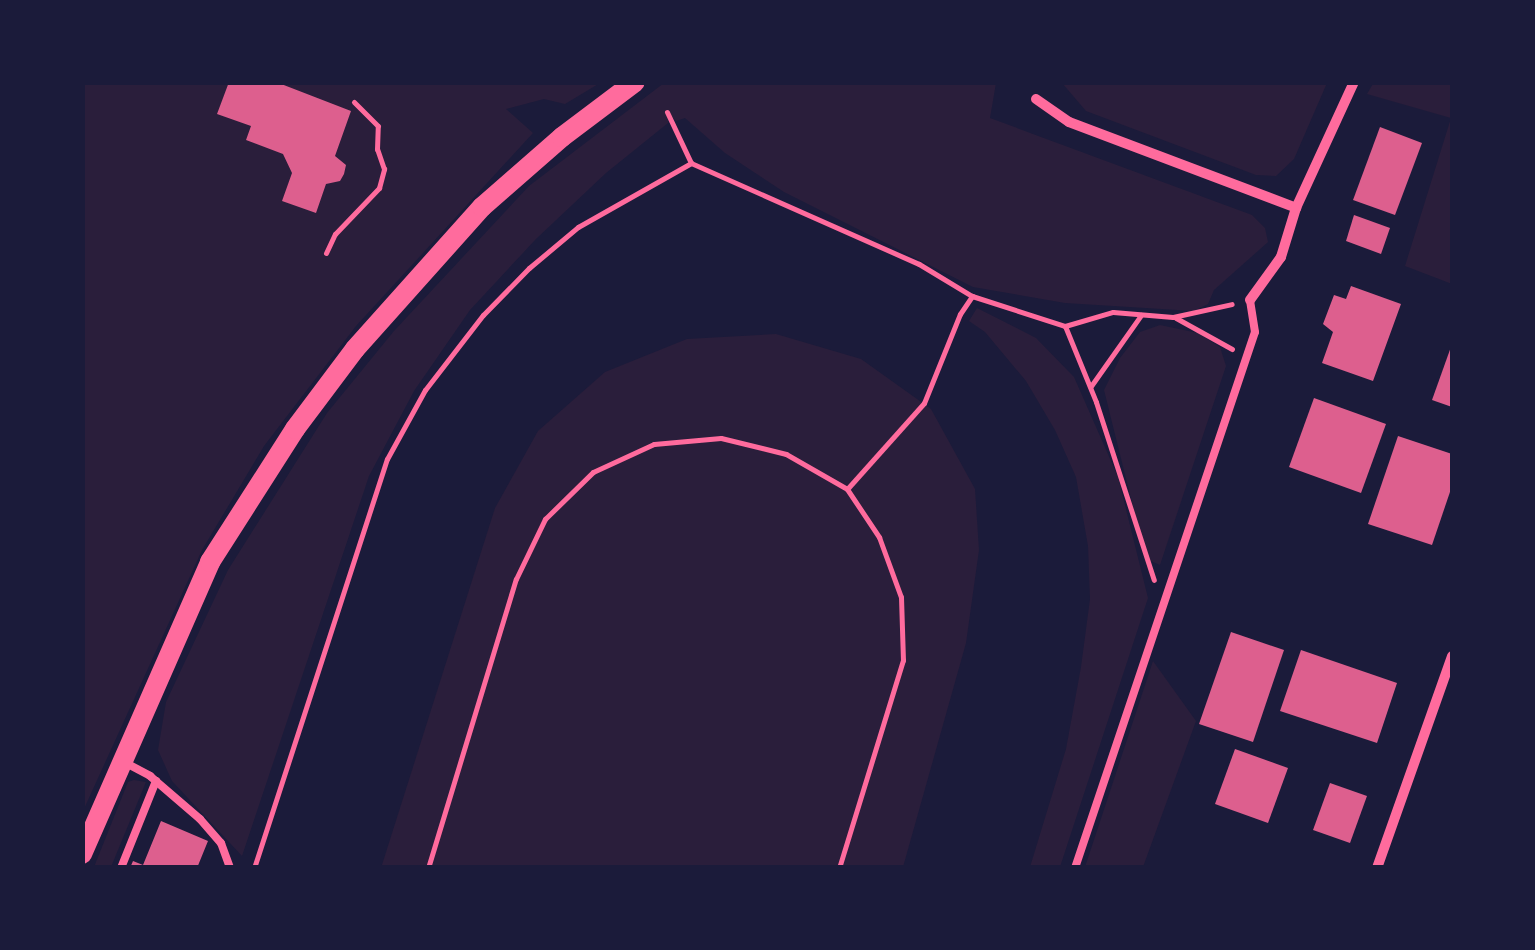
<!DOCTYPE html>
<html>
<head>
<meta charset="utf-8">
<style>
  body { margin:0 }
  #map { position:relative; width:1535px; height:950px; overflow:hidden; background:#1b1b3a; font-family:"Titillium Web",sans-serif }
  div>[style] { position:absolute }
  .green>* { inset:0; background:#2a1e3b }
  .building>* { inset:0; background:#dd5f8e }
  .path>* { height:5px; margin:-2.5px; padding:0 2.5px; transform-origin:2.5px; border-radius:2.5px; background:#ff6b9d }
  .service>* { height:8px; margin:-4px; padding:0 4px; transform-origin:4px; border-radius:4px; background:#ff6b9d }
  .minor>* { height:10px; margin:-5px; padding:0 5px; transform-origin:5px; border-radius:5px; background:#ff6b9d }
  .secondary>* { height:20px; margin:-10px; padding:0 10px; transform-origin:10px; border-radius:10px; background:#ff6b9d }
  span { translate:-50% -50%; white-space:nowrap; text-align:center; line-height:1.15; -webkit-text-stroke:9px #1b1b3a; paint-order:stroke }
  .frame { position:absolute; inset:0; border:85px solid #1b1b3a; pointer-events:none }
</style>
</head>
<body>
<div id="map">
  <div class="green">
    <div style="clip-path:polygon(1374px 82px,1452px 83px,1452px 284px,1405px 266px,1451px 118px,1367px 94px)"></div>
    <div style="clip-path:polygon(83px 83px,600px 83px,565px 104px,544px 99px,506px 109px,533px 133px,356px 326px,264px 446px,202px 550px,83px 811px)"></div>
    <div style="clip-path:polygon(664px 83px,996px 83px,990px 118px,1252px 215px,1265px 228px,1268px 242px,1214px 290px,1208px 304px,1194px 311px,1065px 303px,973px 287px,784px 192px,725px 153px,685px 118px,676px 121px,668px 113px,668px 123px,606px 173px,536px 239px,470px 310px,414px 391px,369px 476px,242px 856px,172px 781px,158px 750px,166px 702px,228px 570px,327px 413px,394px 331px,529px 186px)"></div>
    <div style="clip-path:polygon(1062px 83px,1327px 83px,1294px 159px,1276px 176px,1256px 175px,1086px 111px)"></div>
    <div style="clip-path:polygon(977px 308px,1036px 338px,1074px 377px,1118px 477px,1148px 598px,1060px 867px,1030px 867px,1066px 749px,1081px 667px,1090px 599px,1088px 546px,1076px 477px,1055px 430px,1026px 381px,985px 332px,969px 321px)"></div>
    <div style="clip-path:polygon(1160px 325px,1198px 333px,1220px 347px,1226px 366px,1160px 565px,1146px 559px,1104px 390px,1120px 358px,1140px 332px)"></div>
    <div style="clip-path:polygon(776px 334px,861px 359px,931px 409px,975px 489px,979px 550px,966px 643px,903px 867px,381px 868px,495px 508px,538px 431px,605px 372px,687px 339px)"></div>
    <div style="clip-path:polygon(1153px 661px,1196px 721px,1143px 867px,1085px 867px)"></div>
    <div style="clip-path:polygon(134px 780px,146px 782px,111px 867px,94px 867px,128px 782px)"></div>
  </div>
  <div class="building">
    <div style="clip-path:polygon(229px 82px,276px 82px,351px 111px,335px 156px,346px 165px,344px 174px,340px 181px,326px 184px,316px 213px,282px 201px,292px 173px,283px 154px,246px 140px,251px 126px,217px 114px)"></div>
    <div style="clip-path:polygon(1380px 127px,1422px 143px,1395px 215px,1353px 200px)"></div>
    <div style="clip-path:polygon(1354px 215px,1390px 228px,1381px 254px,1346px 241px)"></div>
    <div style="clip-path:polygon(1351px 286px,1401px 304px,1373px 381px,1322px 363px,1333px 332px,1323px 324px,1334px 295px,1346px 299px)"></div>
    <div style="clip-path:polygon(1452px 344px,1452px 407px,1432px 400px)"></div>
    <div style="clip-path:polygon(1314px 398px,1386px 424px,1361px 493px,1289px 467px)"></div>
    <div style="clip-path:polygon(1398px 436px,1452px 454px,1452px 486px,1432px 545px,1368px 524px)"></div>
    <div style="clip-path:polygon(1231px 632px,1284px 650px,1253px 742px,1199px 724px)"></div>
    <div style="clip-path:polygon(1301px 650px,1397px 683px,1377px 743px,1280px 711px)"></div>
    <div style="clip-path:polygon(1235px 749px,1288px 768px,1268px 823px,1215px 804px)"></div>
    <div style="clip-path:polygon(1330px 783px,1367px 796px,1350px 843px,1313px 830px)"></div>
    <div style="clip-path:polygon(161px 821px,208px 841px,197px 868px,130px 868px,133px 861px,143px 865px)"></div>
  </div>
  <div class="path">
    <div style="left:667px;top:112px;width:56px;rotate:64.8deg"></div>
    <div style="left:691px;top:163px;width:249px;rotate:23.9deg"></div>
    <div style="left:919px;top:264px;width:62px;rotate:31.1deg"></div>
    <div style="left:972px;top:296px;width:98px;rotate:17.9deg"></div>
    <div style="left:1065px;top:326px;width:50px;rotate:-16.3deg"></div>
    <div style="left:1113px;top:312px;width:60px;rotate:4.8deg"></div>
    <div style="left:1173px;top:317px;width:60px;rotate:-12.4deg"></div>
    <div style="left:326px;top:253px;width:21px;rotate:-65deg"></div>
    <div style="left:335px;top:234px;width:64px;rotate:-46.3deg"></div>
    <div style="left:379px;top:188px;width:20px;rotate:-75deg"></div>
    <div style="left:384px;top:169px;width:21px;rotate:-109deg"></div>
    <div style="left:377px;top:149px;width:23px;rotate:-88deg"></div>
    <div style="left:378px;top:126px;width:34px;rotate:-135deg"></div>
    <div style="left:1176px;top:318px;width:64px;rotate:29deg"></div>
    <div style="left:1065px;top:326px;width:82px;rotate:67.8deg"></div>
    <div style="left:1096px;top:402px;width:187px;rotate:72deg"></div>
    <div style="left:1091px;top:386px;width:87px;rotate:-54.8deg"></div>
    <div style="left:848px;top:488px;width:114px;rotate:-48.2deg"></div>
    <div style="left:924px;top:403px;width:96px;rotate:-68deg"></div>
    <div style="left:960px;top:314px;width:22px;rotate:-56deg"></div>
    <div style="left:254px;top:868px;width:430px;rotate:-72deg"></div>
    <div style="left:387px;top:459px;width:79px;rotate:-61.2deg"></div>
    <div style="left:425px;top:390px;width:95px;rotate:-52.3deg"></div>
    <div style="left:483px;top:315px;width:66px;rotate:-45.6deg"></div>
    <div style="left:529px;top:268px;width:64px;rotate:-39.9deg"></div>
    <div style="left:578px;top:227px;width:130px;rotate:-29.5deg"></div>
    <div style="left:428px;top:868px;width:302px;rotate:-73.1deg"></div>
    <div style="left:516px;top:579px;width:67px;rotate:-64.2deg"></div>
    <div style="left:545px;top:519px;width:67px;rotate:-44.4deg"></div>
    <div style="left:593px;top:472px;width:67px;rotate:-24.7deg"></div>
    <div style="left:654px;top:444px;width:67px;rotate:-5.1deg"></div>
    <div style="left:721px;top:438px;width:67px;rotate:13.8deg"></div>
    <div style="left:786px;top:454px;width:70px;rotate:29.8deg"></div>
    <div style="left:847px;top:489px;width:58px;rotate:56.3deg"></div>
    <div style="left:879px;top:537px;width:64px;rotate:69.9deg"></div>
    <div style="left:901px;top:597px;width:63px;rotate:88.2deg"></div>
    <div style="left:903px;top:660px;width:218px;rotate:107.1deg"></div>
  </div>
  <div class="service">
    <div style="left:124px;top:762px;width:30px;rotate:28deg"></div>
    <div style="left:150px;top:776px;width:66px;rotate:40.7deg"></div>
    <div style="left:200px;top:819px;width:32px;rotate:49deg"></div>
    <div style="left:221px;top:843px;width:27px;rotate:70deg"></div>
    <div style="left:121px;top:868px;width:94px;rotate:-68.1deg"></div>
    <div style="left:1075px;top:868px;width:565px;rotate:-71.44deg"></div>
    <div style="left:1255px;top:332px;width:32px;rotate:-99deg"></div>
  </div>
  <div class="minor">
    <div style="left:1036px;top:99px;width:40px;rotate:34.9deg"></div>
    <div style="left:1069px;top:122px;width:243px;rotate:20.7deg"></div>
    <div style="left:1250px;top:300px;width:53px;rotate:-54.2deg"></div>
    <div style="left:1281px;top:257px;width:51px;rotate:-73deg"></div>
    <div style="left:1296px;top:208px;width:139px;rotate:-65.3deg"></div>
    <div style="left:1377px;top:868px;width:225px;rotate:-70.5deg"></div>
  </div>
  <div class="secondary">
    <div style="left:82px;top:854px;width:319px;rotate:-66.3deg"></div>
    <div style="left:210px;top:562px;width:158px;rotate:-57.4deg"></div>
    <div style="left:295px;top:429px;width:100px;rotate:-53.1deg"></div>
    <div style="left:355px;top:349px;width:191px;rotate:-48.2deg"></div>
    <div style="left:482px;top:207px;width:106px;rotate:-41.2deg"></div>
    <div style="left:562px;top:137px;width:91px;rotate:-37deg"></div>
  </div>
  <div class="frame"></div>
</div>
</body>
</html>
